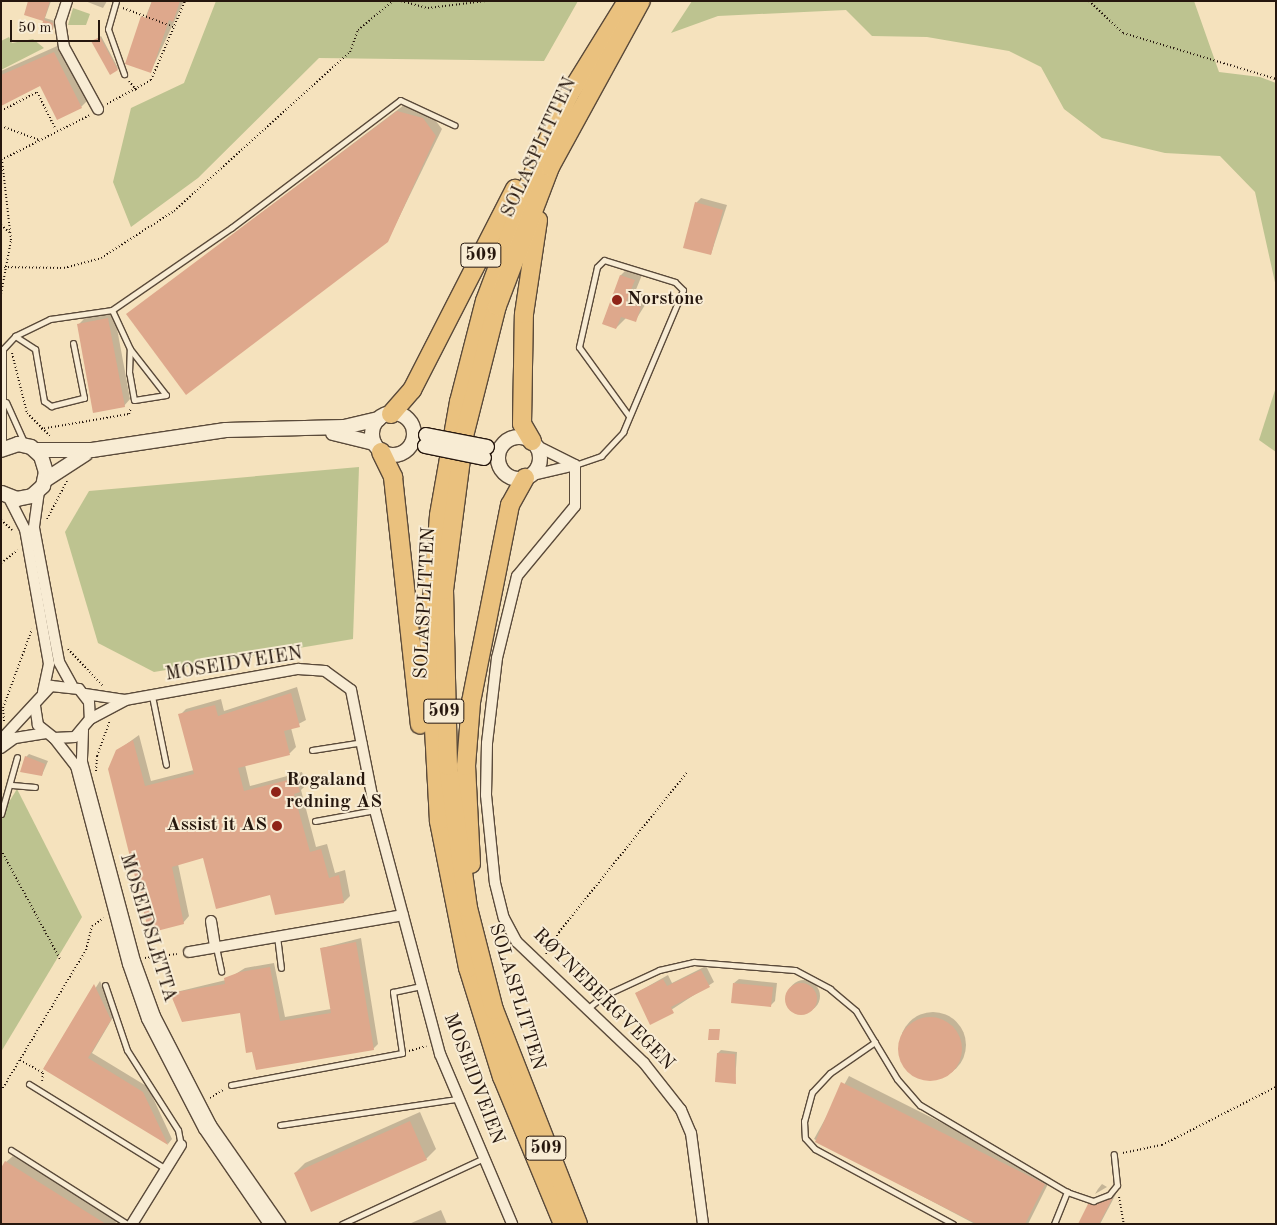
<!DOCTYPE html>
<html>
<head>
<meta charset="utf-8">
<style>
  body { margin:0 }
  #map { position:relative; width:1277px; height:1225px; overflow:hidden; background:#f5e2bd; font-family:"Old Standard TT",serif }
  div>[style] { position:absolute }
  .green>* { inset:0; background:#bdc390 }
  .shadow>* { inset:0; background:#0003 }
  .round { border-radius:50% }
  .building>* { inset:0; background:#dea88c }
  .path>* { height:2px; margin-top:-1px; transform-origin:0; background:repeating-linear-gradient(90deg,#26170e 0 1px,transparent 0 3.5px) }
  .roads { filter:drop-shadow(1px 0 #5a4a3a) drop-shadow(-1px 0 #5a4a3a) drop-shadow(0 1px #5a4a3a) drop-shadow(0 -1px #5a4a3a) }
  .lane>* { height:5px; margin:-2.5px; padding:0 2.5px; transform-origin:2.5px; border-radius:2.5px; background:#f8ecd4 }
  .street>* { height:10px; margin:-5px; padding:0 5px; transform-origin:5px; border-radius:5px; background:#f8ecd4 }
  .secondary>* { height:14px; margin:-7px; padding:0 7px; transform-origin:7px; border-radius:7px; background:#f8ecd4 }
  .secondary>.ring { margin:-7px; padding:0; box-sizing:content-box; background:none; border:14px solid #f8ecd4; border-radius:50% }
  .highway>* { height:18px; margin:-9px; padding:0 9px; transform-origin:9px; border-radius:9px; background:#eac17e }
  .bridges { filter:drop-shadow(1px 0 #26170e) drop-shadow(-1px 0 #26170e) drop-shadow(0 1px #26170e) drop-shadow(0 -1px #26170e) }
  .secondary-bridge>* { height:14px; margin:-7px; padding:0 7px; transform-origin:7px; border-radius:7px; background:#f8ecd4 }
  .dots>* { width:14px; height:14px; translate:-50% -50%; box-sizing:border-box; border:2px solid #f8ecd4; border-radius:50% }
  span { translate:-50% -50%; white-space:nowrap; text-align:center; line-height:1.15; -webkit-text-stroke:4px #f8ecd4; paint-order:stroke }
  .shield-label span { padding:1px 4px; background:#f8ecd4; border:1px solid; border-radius:4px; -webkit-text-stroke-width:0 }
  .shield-label { font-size:18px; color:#26170e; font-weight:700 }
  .street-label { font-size:19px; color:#26170e }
  .poi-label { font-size:19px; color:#26170e; font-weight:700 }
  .left { translate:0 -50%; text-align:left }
  .right { translate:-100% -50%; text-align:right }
  .frame { position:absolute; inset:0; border:2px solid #26170e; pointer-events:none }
  .scale { position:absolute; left:10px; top:20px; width:90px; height:22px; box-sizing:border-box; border:2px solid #26170e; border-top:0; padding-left:6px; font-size:15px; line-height:18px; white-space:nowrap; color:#26170e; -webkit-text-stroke:4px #f8ecd4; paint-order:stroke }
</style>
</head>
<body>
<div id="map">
  <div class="green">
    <div style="clip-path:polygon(216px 1px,578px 1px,544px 61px,319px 58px,198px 178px,131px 227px,113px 182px,131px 108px,184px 83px)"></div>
    <div style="clip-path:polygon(692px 1px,1194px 1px,1219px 72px,1260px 77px,1276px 83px,1276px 287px,1255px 192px,1220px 156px,1165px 153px,1102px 138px,1064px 109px,1041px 67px,1009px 51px,927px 37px,872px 36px,846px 10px,718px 16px,671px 33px)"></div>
    <div style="clip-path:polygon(73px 8px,90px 14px,86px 25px,68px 25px)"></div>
    <div style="clip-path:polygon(9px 37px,12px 43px,33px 39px,44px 48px,1px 70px,1px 41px)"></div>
    <div style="clip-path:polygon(1276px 387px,1276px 452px,1259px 440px)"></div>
    <div style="clip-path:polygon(359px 467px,353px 639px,154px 672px,98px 643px,65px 532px,89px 491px)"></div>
    <div style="clip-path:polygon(17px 789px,82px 917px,1px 1052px,1px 815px)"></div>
  </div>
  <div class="shadow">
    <div style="clip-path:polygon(30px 1px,51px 1px,45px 18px,55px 21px,52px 33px,44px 20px,26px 14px)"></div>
    <div style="clip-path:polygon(85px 1px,107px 1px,103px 8px)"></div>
    <div style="clip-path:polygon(152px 1px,184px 1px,151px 71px,127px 63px)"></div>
    <div style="clip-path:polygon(101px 36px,118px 68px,117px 69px,94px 41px)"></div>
    <div style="clip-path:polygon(64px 43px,91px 97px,81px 107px,41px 85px,1px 104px,1px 71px)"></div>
    <div style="clip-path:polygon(404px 105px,429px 112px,442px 129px,388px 240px,128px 314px)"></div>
    <div style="clip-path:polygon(701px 198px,727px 205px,711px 254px,696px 203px)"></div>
    <div style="clip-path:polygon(631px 265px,644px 270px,635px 292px,650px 297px,635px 321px,627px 317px,616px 328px,603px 323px,621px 275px)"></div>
    <div style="clip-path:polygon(114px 312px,130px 399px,124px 406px,79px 324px,85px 318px)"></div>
    <div style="clip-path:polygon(297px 687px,306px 720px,291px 728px,296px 747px,290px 753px,245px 765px,250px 786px,302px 772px,306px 785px,301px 790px,316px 847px,327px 844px,335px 873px,345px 870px,350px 896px,344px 902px,271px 893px,203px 857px,178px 864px,189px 916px,183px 923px,121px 748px,139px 735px,151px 781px,194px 770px,180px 715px,186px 709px,221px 699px,224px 711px)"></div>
    <div style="clip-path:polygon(29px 754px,48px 761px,42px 775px,26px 757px)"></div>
    <div style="clip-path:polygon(361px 938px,378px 1044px,373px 1049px,172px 993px,226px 980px,245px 968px,274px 963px,285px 1017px,331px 1009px,322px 948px)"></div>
    <div style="clip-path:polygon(706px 966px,714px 982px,651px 1023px,636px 993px,668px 975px,672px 983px)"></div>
    <div style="clip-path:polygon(739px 979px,777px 983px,775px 1001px,770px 1006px,734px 983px)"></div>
    <div class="round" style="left:788px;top:980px;width:32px;height:32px"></div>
    <div style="clip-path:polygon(100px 981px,115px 1014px,92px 1053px,148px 1087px,172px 1139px,168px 1144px,44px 1068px)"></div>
    <div class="round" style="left:900px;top:1012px;width:66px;height:66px"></div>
    <div style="clip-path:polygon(721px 1050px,737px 1052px,735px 1083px,718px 1053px)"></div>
    <div style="clip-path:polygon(849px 1076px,1051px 1178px,1028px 1224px,975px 1224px,814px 1139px)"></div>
    <div style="clip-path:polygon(420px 1112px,436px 1149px,426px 1159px,295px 1173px,305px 1163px)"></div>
    <div style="clip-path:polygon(13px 1156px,117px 1220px,115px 1224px,1px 1224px,6px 1162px)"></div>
    <div style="clip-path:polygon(1102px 1184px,1107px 1187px,1095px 1194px,1098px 1189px)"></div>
    <div style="clip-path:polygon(1116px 1194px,1100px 1224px,1079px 1224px,1094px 1200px)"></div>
    <div style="clip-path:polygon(441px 1210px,447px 1224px,409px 1224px)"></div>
  </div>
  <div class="building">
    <div style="clip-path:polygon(28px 1px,50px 1px,44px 20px,53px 23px,52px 34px,40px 31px,43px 21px,24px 15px)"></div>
    <div style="clip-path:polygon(152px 1px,180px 1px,173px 22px,169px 20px,151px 73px,125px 64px,141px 16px,146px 18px)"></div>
    <div style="clip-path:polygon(100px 37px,118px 70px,110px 75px,91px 41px)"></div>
    <div style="clip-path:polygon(54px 52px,82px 108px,57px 120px,40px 86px,1px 106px,1px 75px)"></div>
    <div style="clip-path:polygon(397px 111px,423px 118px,436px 136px,388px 242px,186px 395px,126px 314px)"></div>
    <div style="clip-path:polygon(695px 202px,723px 210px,711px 255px,683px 248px)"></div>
    <div style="clip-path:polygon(620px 275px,635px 280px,626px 302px,641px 307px,636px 322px,621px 317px,616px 329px,602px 324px)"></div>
    <div style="clip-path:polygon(108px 318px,125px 407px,93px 413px,77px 324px)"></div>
    <div style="clip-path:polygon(291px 693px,300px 727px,284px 731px,290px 755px,238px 768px,244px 791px,296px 778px,300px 792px,294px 794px,310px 852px,321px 849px,329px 878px,339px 875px,344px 903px,275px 915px,270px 895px,216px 909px,203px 858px,172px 867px,184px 924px,149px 933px,108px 769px,116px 750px,133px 740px,145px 786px,194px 774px,178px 714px,215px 705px,218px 716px)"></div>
    <div style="clip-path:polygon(25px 756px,45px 764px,42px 776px,20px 772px)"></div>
    <div style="clip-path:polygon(356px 942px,374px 1050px,256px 1070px,252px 1052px,246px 1053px,240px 1013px,182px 1022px,170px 993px,225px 984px,224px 978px,240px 972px,270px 967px,280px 1021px,331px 1013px,320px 948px)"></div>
    <div style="clip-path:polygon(701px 970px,710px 987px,671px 1007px,674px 1013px,650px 1025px,635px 993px,663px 979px,667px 986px)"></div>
    <div class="round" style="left:785px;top:983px;width:32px;height:32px"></div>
    <div style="clip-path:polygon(733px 983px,773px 987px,771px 1007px,731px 1003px)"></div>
    <div style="clip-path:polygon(94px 984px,111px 1020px,88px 1058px,143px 1092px,168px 1145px,43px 1069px)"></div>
    <div class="round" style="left:898px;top:1017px;width:64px;height:64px"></div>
    <div style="clip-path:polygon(709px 1029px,720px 1029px,719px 1040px,708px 1040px)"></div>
    <div style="clip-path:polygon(717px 1053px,735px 1054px,736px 1084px,715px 1082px)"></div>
    <div style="clip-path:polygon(841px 1082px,1045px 1184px,1025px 1224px,977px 1224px,815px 1142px)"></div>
    <div style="clip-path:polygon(410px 1121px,427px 1160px,311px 1212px,294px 1173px)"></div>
    <div style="clip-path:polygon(5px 1161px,106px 1224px,1px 1224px,1px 1168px)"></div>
    <div style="clip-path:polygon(1113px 1197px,1099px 1224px,1078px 1224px,1088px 1204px)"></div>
  </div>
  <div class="path">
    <div style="left:401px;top:1px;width:28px;rotate:15deg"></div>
    <div style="left:428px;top:8px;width:58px;rotate:-6.9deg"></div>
    <div style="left:1089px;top:1px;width:47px;rotate:43.3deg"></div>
    <div style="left:1123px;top:33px;width:160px;rotate:16.7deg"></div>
    <div style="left:123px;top:8px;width:54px;rotate:20.4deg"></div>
    <div style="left:129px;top:81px;width:13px;rotate:51deg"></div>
    <div style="left:107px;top:104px;width:50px;rotate:-28.6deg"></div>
    <div style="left:151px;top:80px;width:86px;rotate:-66.7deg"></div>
    <div style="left:1px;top:111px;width:41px;rotate:-27.8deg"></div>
    <div style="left:37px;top:92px;width:42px;rotate:63.4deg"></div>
    <div style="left:1px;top:126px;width:40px;rotate:20.2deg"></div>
    <div style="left:1px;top:160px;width:100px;rotate:-26.8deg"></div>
    <div style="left:1px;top:225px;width:11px;rotate:41deg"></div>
    <div style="left:1px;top:267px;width:63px;rotate:0.9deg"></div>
    <div style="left:64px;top:268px;width:38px;rotate:-15deg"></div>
    <div style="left:101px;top:258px;width:87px;rotate:-32.8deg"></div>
    <div style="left:174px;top:211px;width:237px;rotate:-42.1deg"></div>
    <div style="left:350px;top:52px;width:23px;rotate:-70deg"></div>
    <div style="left:358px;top:30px;width:45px;rotate:-39.6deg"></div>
    <div style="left:1px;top:294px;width:55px;rotate:-79.5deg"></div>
    <div style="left:11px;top:240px;width:81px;rotate:-96.4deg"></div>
    <div style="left:12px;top:353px;width:62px;rotate:76deg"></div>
    <div style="left:27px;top:413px;width:33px;rotate:45deg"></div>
    <div style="left:41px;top:429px;width:89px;rotate:-9.7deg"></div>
    <div style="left:129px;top:414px;width:6px;rotate:-72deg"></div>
    <div style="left:47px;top:519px;width:43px;rotate:-62.2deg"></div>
    <div style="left:1px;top:520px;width:15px;rotate:42deg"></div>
    <div style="left:1px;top:563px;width:21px;rotate:-37deg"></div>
    <div style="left:68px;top:649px;width:50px;rotate:46.6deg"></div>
    <div style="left:4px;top:721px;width:13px;rotate:-94deg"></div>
    <div style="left:3px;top:708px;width:84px;rotate:-69.8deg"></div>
    <div style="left:96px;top:771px;width:15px;rotate:-86deg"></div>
    <div style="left:97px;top:756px;width:37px;rotate:-70deg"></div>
    <div style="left:1px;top:850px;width:124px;rotate:61.6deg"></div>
    <div style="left:546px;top:954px;width:26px;rotate:-59deg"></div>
    <div style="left:559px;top:932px;width:205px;rotate:-51.3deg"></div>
    <div style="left:145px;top:958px;width:32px;rotate:-7deg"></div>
    <div style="left:409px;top:1051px;width:18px;rotate:-16deg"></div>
    <div style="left:20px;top:1060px;width:26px;rotate:29deg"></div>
    <div style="left:43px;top:1073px;width:8px;rotate:97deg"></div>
    <div style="left:1px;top:1091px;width:165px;rotate:-58.9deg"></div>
    <div style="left:86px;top:950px;width:25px;rotate:-76deg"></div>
    <div style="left:92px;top:926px;width:14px;rotate:-34deg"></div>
    <div style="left:210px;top:1098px;width:15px;rotate:-32deg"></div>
    <div style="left:1123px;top:1153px;width:40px;rotate:-12deg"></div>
    <div style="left:1162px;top:1145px;width:128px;rotate:-27deg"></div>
    <div style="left:1119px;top:1197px;width:27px;rotate:80deg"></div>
  </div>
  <div class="roads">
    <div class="lane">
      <div style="left:116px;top:1px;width:29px;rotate:106deg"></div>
      <div style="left:108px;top:29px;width:48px;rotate:70.4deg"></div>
      <div style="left:112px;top:310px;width:145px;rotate:-34.6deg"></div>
      <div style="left:231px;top:228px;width:212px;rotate:-37.1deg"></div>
      <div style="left:400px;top:100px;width:60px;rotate:24.8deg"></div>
      <div style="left:15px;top:336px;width:24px;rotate:33deg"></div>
      <div style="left:35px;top:349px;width:53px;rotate:80.2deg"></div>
      <div style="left:44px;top:401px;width:9px;rotate:36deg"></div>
      <div style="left:51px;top:406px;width:34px;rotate:-14deg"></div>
      <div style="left:84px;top:398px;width:56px;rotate:-101.3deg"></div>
      <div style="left:6px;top:402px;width:44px;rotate:65.8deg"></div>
      <div style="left:3px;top:447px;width:98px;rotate:-90deg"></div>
      <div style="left:3px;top:349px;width:18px;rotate:-47deg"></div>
      <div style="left:15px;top:336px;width:39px;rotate:-26deg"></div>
      <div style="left:50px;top:319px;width:63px;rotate:-8.3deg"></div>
      <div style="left:112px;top:310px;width:43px;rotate:65.2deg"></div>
      <div style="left:130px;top:349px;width:58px;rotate:52deg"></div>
      <div style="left:166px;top:395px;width:32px;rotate:171deg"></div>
      <div style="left:134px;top:400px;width:27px;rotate:-100deg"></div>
      <div style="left:129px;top:373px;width:24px;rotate:-88deg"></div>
      <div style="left:575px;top:465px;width:28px;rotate:-19deg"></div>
      <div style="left:601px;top:456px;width:33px;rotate:-47deg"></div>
      <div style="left:623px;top:432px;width:154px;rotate:-67.1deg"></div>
      <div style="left:683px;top:290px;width:11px;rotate:-135deg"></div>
      <div style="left:675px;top:282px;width:74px;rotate:-162.8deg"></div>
      <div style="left:604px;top:260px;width:10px;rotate:135deg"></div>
      <div style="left:597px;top:267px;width:82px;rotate:102.7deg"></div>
      <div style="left:579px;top:347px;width:85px;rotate:54.1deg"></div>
      <div style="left:152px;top:696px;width:70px;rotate:78.5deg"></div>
      <div style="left:312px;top:750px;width:52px;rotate:-8.9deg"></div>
      <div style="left:12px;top:785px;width:23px;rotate:5deg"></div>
      <div style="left:1px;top:814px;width:59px;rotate:-74.3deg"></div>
      <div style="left:315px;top:821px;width:61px;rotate:-10.4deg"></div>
      <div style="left:277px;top:936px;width:32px;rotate:83deg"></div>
      <div style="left:216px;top:947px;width:25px;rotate:78deg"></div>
      <div style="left:105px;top:985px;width:69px;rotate:71.3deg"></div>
      <div style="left:127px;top:1050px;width:95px;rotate:57.5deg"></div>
      <div style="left:178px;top:1130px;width:15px;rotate:79deg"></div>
      <div style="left:587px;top:1009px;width:21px;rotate:-39deg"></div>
      <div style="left:603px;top:996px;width:62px;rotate:-24.9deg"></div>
      <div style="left:659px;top:970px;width:36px;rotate:-13deg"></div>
      <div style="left:694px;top:962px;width:101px;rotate:4.5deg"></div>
      <div style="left:795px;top:970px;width:40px;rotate:28deg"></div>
      <div style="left:830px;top:989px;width:34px;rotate:40deg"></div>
      <div style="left:856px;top:1011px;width:79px;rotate:58.9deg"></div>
      <div style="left:897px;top:1079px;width:35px;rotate:49deg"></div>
      <div style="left:920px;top:1105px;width:171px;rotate:30.6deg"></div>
      <div style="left:1067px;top:1192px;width:28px;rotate:19deg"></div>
      <div style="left:1093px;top:1201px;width:17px;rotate:-21deg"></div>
      <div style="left:1109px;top:1195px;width:13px;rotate:-51deg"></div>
      <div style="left:1117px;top:1185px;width:31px;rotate:-96deg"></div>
      <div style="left:875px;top:1042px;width:55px;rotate:145.4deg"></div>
      <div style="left:830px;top:1073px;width:26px;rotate:133deg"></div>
      <div style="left:812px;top:1092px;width:30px;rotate:105deg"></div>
      <div style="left:804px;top:1121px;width:17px;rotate:87deg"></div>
      <div style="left:805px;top:1138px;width:15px;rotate:48deg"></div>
      <div style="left:815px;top:1149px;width:157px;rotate:28.5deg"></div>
      <div style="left:29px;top:1084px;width:161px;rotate:31.8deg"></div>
      <div style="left:231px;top:1085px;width:174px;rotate:-10.6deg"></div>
      <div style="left:402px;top:1053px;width:62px;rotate:-98.4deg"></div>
      <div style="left:393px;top:992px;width:30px;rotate:-12deg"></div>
      <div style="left:280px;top:1125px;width:179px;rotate:-8.4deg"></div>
      <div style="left:11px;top:1150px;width:138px;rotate:32.5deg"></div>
      <div style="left:342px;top:1224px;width:157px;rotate:-24.9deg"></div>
      <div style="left:1054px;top:1224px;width:35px;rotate:-68deg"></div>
    </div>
    <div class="street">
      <div style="left:67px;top:1px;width:22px;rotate:108deg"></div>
      <div style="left:60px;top:22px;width:25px;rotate:81deg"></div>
      <div style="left:64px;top:47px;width:71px;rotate:61.3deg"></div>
      <div style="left:537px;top:446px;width:42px;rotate:26.6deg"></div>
      <div style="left:575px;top:465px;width:41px;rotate:90deg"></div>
      <div style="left:575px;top:506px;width:91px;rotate:129.6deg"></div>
      <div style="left:517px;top:576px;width:84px;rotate:103.7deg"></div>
      <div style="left:497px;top:658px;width:86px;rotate:96.7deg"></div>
      <div style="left:487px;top:743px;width:52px;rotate:91.1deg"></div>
      <div style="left:486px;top:795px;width:88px;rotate:84.2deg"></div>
      <div style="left:495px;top:883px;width:36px;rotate:76deg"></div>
      <div style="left:504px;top:918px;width:27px;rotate:62deg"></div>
      <div style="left:517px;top:942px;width:175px;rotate:43.6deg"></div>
      <div style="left:644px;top:1063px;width:60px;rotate:51.8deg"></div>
      <div style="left:681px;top:1110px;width:25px;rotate:67deg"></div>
      <div style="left:691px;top:1133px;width:92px;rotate:82.5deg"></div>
      <div style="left:533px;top:475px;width:43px;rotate:-13.4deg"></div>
      <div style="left:39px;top:491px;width:37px;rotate:98deg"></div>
      <div style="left:34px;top:528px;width:136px;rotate:79.4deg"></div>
      <div style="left:59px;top:662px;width:26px;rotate:61deg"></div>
      <div style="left:9px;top:498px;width:35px;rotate:63deg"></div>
      <div style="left:25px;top:529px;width:137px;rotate:79.9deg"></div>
      <div style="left:49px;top:664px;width:29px;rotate:102deg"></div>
      <div style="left:85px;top:694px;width:40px;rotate:8.5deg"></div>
      <div style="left:125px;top:700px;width:176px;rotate:-10.2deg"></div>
      <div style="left:298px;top:669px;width:27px;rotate:4deg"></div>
      <div style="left:325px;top:671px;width:32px;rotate:36deg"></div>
      <div style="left:351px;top:690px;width:122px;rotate:78.7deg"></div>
      <div style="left:375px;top:810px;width:253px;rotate:75.1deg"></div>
      <div style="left:440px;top:1054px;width:185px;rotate:67deg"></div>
      <div style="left:90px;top:719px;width:40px;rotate:-28deg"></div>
      <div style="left:83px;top:730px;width:32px;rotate:92deg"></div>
      <div style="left:82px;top:762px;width:206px;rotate:75.1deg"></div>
      <div style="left:135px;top:961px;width:59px;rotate:70deg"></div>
      <div style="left:155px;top:1016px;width:123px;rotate:62.8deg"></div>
      <div style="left:211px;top:1125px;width:121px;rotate:55.1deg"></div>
      <div style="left:54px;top:738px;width:36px;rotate:52deg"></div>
      <div style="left:76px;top:766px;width:205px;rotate:75.3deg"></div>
      <div style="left:128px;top:964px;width:58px;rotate:70.9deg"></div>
      <div style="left:147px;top:1019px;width:124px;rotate:62.6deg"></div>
      <div style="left:204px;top:1129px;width:115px;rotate:55.6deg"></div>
      <div style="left:1px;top:740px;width:74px;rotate:-47.2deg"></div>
      <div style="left:51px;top:686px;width:28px;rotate:6deg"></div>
      <div style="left:79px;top:689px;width:16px;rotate:52deg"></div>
      <div style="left:89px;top:702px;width:17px;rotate:87deg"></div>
      <div style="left:90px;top:719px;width:23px;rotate:130deg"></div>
      <div style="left:75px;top:737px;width:21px;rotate:177deg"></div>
      <div style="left:54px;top:738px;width:21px;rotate:-141deg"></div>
      <div style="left:38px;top:725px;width:20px;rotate:-99deg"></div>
      <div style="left:1px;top:748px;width:17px;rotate:-36deg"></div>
      <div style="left:15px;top:738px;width:30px;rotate:-9deg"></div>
      <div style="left:211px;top:921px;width:25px;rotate:81deg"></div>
      <div style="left:189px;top:952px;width:217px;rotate:-9.8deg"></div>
      <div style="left:132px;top:1224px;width:93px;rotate:-58.2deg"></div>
    </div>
    <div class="secondary">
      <div class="ring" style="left:372px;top:413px;width:28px;height:28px"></div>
      <div style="left:333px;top:433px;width:42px;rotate:13.7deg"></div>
      <div class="ring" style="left:498px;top:437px;width:28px;height:28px"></div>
      <div style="left:1px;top:450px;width:18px;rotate:-19deg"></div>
      <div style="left:18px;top:444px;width:13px;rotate:13deg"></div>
      <div style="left:31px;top:447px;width:13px;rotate:42deg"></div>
      <div style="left:41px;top:456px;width:17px;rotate:73deg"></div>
      <div style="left:46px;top:472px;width:14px;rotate:102deg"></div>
      <div style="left:43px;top:486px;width:15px;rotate:138deg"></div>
      <div style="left:32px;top:496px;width:15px;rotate:169deg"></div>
      <div style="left:17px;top:499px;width:17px;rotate:-159deg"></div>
      <div style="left:36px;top:450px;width:56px"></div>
      <div style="left:92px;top:450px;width:135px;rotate:-8.5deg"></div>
      <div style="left:226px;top:430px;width:118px;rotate:-1.5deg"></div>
      <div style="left:344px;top:427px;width:36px;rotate:-13deg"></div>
      <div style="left:45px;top:480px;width:48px;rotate:-33deg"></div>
    </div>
    <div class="highway">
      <div style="left:391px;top:414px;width:32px;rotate:-49deg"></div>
      <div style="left:412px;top:390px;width:226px;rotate:-62.9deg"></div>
      <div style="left:532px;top:441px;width:20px;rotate:-120deg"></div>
      <div style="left:522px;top:424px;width:110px;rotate:-89deg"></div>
      <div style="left:524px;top:314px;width:95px;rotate:-81.5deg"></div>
      <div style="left:381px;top:452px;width:28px;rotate:64deg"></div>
      <div style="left:393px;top:477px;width:249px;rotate:83.8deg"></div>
      <div style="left:471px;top:864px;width:98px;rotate:-92.9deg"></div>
      <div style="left:466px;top:766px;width:64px;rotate:-85.5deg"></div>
      <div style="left:471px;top:702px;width:201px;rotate:-78.8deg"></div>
      <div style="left:510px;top:505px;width:31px;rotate:-61deg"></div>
      <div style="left:563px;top:1224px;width:159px;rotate:-112.5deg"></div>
      <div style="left:502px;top:1077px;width:114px;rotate:-107.3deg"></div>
      <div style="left:468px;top:968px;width:150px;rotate:-101.2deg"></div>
      <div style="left:439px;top:821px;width:184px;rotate:-93.1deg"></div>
      <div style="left:429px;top:637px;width:122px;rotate:-85.3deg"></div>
      <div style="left:439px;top:515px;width:115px;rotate:-80deg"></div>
      <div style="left:459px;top:402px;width:104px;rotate:-75.6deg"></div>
      <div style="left:485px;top:301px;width:150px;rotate:-69.3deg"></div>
      <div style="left:538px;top:161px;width:73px;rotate:-64.8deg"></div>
      <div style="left:569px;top:95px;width:110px;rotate:-58.3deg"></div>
      <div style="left:578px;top:1224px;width:230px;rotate:-111.4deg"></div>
      <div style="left:494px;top:1010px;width:105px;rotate:-104.3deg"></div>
      <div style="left:468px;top:908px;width:143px;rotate:-98deg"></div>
      <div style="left:448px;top:766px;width:176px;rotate:-91.3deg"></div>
      <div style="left:444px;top:590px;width:155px;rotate:-82.6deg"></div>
      <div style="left:464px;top:436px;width:134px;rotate:-75.8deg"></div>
      <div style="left:497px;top:306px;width:149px;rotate:-69.1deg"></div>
      <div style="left:550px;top:167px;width:189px;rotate:-61.3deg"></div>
    </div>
  </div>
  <div class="bridges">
    <div class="secondary-bridge">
      <div style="left:426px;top:435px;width:62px;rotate:11.1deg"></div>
      <div style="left:425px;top:446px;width:60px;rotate:11.5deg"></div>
    </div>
  </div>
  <div class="dots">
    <div style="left:617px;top:300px;background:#8f2418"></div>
    <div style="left:276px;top:792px;background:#8f2418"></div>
    <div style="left:277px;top:826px;background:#8f2418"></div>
  </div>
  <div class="shield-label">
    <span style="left:481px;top:255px">509</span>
    <span style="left:444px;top:711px">509</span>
    <span style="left:546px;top:1148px">509</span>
  </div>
  <div class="street-label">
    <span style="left:540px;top:148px;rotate:-65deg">SOLASPLITTEN</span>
    <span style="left:426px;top:603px;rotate:-87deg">SOLASPLITTEN</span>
    <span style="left:234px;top:665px;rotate:-9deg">MOSEIDVEIEN</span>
    <span style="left:147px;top:928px;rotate:73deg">MOSEIDSLETTA</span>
    <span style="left:516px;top:997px;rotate:73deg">SOLASPLITTEN</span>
    <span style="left:603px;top:1000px;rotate:45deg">RØYNEBERGVEGEN</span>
    <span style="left:473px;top:1079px;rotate:69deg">MOSEIDVEIEN</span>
  </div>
  <div class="poi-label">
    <span class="left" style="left:627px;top:300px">Norstone</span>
    <span class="left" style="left:286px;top:792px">Rogaland<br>redning AS</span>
    <span class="right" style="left:267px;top:826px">Assist it AS</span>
  </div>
  <div class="frame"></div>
  <div class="scale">50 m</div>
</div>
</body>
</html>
